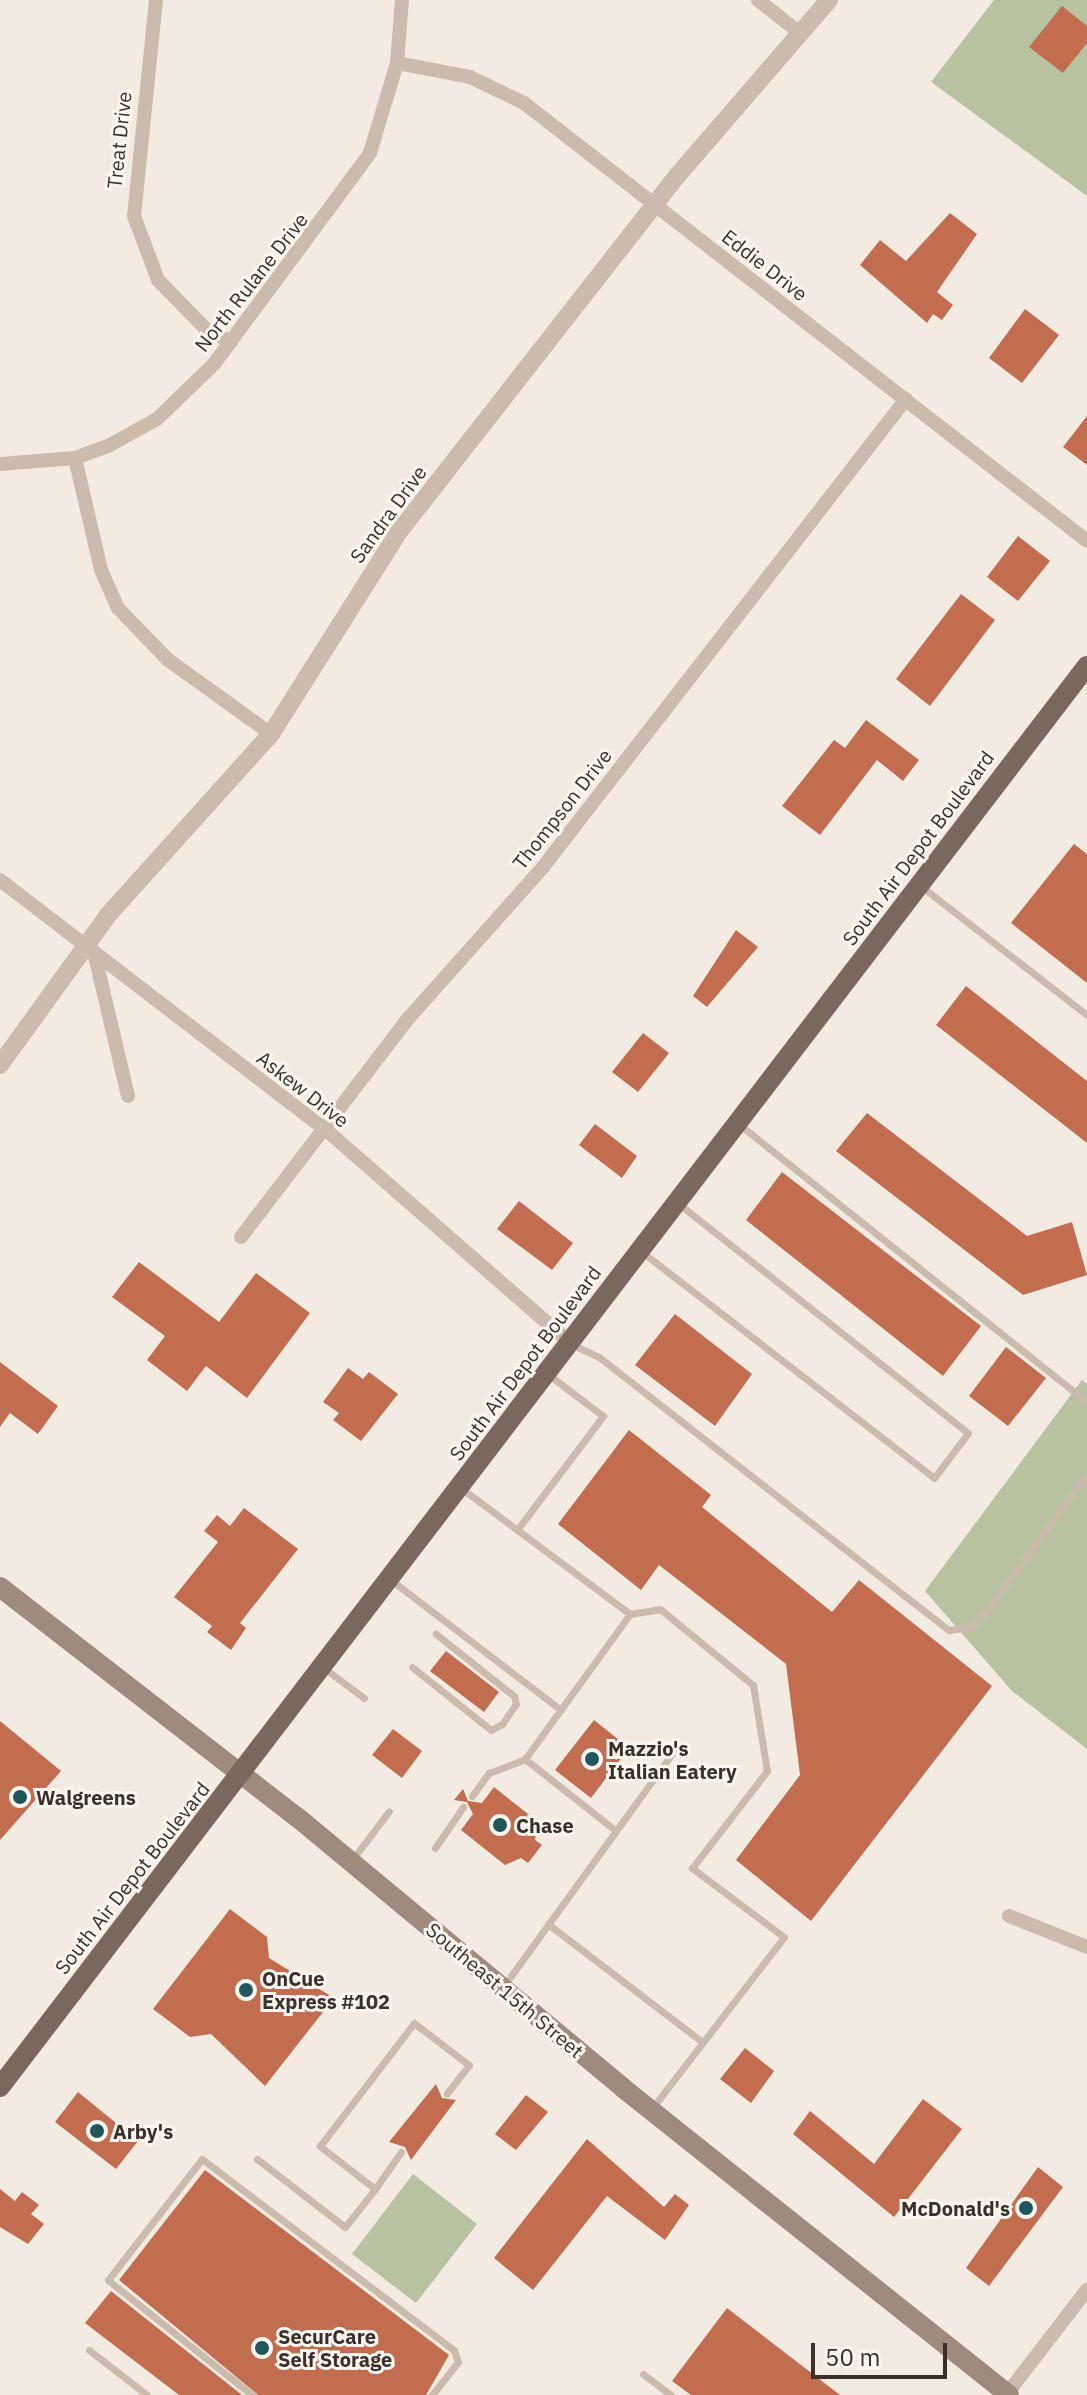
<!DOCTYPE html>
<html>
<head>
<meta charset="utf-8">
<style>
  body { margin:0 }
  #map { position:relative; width:1087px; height:2395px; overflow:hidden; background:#f3ebe1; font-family:"IBM Plex Sans",sans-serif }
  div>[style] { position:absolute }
  .green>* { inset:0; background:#b7c2a1 }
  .building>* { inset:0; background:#c26d50 }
  .service>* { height:7px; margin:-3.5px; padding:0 3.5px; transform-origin:3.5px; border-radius:3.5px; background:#cbbbad }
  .minor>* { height:14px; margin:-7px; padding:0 7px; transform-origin:7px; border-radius:7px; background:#cbbbad }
  .tertiary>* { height:18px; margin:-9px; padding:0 9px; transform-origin:9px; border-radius:9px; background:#cbbbad }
  .secondary>* { height:20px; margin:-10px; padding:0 10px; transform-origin:10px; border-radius:10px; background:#9f8b7e }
  .primary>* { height:20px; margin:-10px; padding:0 10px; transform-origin:10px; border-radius:10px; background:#7b685d }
  .dots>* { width:22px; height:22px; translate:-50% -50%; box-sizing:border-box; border:4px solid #faf5ee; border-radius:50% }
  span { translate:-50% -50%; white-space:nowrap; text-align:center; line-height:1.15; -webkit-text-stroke:6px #faf5ee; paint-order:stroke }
  .street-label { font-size:20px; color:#3a302b }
  .poi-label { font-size:20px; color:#3a302b; font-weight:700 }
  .left { translate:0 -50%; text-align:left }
  .right { translate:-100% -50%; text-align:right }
  .scale { position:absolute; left:811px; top:2343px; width:136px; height:36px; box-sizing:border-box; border:4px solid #3a302b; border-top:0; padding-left:10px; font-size:24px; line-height:28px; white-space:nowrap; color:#3a302b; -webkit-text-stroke:6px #faf5ee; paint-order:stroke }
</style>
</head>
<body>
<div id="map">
  <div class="green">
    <div style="clip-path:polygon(994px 0,1087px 0,1087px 196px,931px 82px)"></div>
    <div style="clip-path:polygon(1082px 1380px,1087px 1384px,1087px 1749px,1012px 1691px,925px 1591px)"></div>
    <div style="clip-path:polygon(413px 2174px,477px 2224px,416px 2303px,352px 2254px)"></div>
  </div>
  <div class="building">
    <div style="clip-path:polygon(1062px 6px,1087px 26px,1087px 43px,1063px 73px,1029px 47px)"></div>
    <div style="clip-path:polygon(950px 213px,977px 234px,937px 292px,953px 305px,942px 320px,933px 314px,927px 323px,860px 265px,880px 240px,906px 261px)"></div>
    <div style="clip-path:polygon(1025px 309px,1059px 335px,1022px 383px,989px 358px)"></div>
    <div style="clip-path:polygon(1087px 416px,1087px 465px,1063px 447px)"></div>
    <div style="clip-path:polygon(1018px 536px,1050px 561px,1018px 601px,987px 577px)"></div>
    <div style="clip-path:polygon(961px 594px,995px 620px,930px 706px,896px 679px)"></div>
    <div style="clip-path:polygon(866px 720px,919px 760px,903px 781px,877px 760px,820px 835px,782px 806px,834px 740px,845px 748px)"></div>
    <div style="clip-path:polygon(1074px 844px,1087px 854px,1087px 983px,1011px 923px)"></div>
    <div style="clip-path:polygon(736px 930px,758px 947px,707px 1007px,693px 996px)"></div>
    <div style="clip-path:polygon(966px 986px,1087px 1081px,1087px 1143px,936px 1025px)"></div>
    <div style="clip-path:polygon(643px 1033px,669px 1053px,638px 1092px,612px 1072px)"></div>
    <div style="clip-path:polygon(867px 1113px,1027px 1236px,1072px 1222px,1087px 1275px,1023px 1295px,836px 1151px)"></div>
    <div style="clip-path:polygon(595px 1124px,637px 1156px,622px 1178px,579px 1145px)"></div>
    <div style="clip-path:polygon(782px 1172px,981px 1326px,943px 1376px,746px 1220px)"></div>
    <div style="clip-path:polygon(519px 1201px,573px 1243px,552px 1270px,497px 1229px)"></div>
    <div style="clip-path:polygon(139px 1262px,219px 1322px,256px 1273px,310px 1313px,247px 1398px,206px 1366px,187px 1391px,147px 1360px,165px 1336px,112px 1297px)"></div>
    <div style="clip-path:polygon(675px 1314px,752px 1374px,715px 1426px,635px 1365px)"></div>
    <div style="clip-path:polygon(1006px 1347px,1046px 1378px,1008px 1426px,969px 1396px)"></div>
    <div style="clip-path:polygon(0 1362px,58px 1406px,38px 1434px,10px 1413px,0 1427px)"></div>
    <div style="clip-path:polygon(348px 1368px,363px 1379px,369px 1372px,398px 1394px,361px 1441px,333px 1420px,339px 1413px,323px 1402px)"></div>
    <div style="clip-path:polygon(629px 1430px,711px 1495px,702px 1507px,832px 1612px,859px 1580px,992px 1686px,811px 1921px,736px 1860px,800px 1775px,786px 1664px,659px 1565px,641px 1590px,558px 1524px)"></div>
    <div style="clip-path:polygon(244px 1508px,298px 1549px,240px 1623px,246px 1628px,231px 1650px,207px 1632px,212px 1626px,174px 1597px,218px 1542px,204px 1531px,217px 1515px,230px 1526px)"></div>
    <div style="clip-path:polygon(446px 1651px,499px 1692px,484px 1712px,430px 1671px)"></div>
    <div style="clip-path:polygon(594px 1720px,629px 1748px,591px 1798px,555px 1770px)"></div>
    <div style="clip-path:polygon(0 1721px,61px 1771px,0 1840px)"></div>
    <div style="clip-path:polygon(393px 1729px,422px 1751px,402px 1778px,372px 1755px)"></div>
    <div style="clip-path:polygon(494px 1787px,538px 1822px,535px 1840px,542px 1845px,528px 1863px,521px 1858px,505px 1865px,461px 1830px,473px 1814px,467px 1802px,454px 1800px,463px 1789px,468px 1801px,482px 1803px)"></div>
    <div style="clip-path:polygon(230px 1909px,267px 1937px,269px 1958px,334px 1998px,265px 2086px,211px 2034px,190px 2037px,153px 2009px)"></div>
    <div style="clip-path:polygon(745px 2048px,774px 2071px,751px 2103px,720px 2079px)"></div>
    <div style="clip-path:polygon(436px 2084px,442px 2098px,456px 2100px,411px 2160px,405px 2147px,389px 2142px)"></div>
    <div style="clip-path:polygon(78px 2092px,138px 2141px,116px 2169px,55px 2122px)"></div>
    <div style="clip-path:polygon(526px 2095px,548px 2112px,516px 2150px,495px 2134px)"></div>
    <div style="clip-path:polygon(923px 2099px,962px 2129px,894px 2217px,793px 2134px,810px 2111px,874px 2164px)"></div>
    <div style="clip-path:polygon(587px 2139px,664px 2207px,675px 2194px,689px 2205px,665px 2240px,607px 2196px,533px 2290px,494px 2258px)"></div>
    <div style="clip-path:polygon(1038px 2167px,1063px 2187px,989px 2286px,966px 2268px)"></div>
    <div style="clip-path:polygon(205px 2170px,449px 2355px,426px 2395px,258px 2395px,119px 2280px)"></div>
    <div style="clip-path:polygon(0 2189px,15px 2201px,22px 2192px,39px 2205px,31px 2214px,44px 2224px,28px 2244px,0 2227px)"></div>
    <div style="clip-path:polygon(111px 2291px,242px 2395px,179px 2395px,85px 2323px)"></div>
    <div style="clip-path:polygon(727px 2308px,840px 2395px,691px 2395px,672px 2381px)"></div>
  </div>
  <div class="service">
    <div style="left:922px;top:887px;width:209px;rotate:37.8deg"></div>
    <div style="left:740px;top:1125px;width:444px;rotate:38.6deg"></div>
    <div style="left:642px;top:1252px;width:369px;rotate:37.7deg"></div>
    <div style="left:934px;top:1478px;width:56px;rotate:-52.9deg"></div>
    <div style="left:968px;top:1433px;width:370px;rotate:-141.6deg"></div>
    <div style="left:571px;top:1344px;width:31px;rotate:25deg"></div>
    <div style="left:599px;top:1357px;width:444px;rotate:38deg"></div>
    <div style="left:949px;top:1630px;width:23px;rotate:-7deg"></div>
    <div style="left:972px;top:1627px;width:19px;rotate:-47deg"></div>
    <div style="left:985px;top:1613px;width:172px;rotate:-53.7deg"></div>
    <div style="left:461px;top:1488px;width:211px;rotate:36.7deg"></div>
    <div style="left:630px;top:1614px;width:30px;rotate:-9deg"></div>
    <div style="left:660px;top:1609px;width:120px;rotate:39.3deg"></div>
    <div style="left:753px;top:1685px;width:87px;rotate:80.8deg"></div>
    <div style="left:767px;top:1771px;width:123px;rotate:127.7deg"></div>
    <div style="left:692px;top:1868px;width:115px;rotate:36.9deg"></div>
    <div style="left:784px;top:1937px;width:218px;rotate:127.6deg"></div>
    <div style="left:517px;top:1530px;width:143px;rotate:-53deg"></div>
    <div style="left:603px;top:1416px;width:68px;rotate:-142.8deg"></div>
    <div style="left:391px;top:1580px;width:214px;rotate:37.4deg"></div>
    <div style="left:412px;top:1667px;width:101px;rotate:38.6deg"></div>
    <div style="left:491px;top:1730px;width:13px;rotate:-29deg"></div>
    <div style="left:502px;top:1724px;width:24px;rotate:-55deg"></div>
    <div style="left:516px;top:1704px;width:8px;rotate:-104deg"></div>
    <div style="left:514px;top:1696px;width:100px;rotate:-141.5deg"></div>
    <div style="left:324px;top:1668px;width:50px;rotate:36.9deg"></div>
    <div style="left:525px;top:1759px;width:115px;rotate:38.3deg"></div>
    <div style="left:472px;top:1796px;width:29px;rotate:-54deg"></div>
    <div style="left:489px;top:1773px;width:39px;rotate:-21deg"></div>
    <div style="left:525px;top:1759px;width:179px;rotate:-54.1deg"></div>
    <div style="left:435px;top:1848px;width:50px;rotate:-55.7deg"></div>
    <div style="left:352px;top:1860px;width:61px;rotate:-52.9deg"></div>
    <div style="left:548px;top:1924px;width:193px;rotate:37.4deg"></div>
    <div style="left:503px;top:1987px;width:290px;rotate:-54.1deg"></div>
    <div style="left:401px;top:2152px;width:45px;rotate:125.1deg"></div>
    <div style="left:375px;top:2189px;width:70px;rotate:-142deg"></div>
    <div style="left:320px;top:2146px;width:155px;rotate:-52.6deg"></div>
    <div style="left:414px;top:2023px;width:69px;rotate:37.4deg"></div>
    <div style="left:469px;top:2065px;width:36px;rotate:128deg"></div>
    <div style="left:257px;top:2159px;width:111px;rotate:37.7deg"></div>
    <div style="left:345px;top:2227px;width:48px;rotate:-51.7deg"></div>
    <div style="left:89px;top:2350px;width:73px;rotate:37.8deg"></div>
    <div style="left:643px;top:2374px;width:35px;rotate:37deg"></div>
    <div style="left:252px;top:2395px;width:184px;rotate:-141.4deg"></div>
    <div style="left:108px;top:2280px;width:153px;rotate:-52.2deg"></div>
    <div style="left:202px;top:2159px;width:316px;rotate:37.2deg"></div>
    <div style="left:454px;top:2350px;width:13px;rotate:72deg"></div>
    <div style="left:458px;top:2362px;width:42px;rotate:128.2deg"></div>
  </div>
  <div class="minor">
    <div style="left:156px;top:0;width:217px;rotate:95.8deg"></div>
    <div style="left:134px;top:216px;width:68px;rotate:69.4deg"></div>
    <div style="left:158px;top:280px;width:69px;rotate:45.6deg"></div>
    <div style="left:206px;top:329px;width:28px;rotate:27deg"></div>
    <div style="left:758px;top:0;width:53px;rotate:38.2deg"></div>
    <div style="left:397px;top:63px;width:74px;rotate:10.9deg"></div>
    <div style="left:470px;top:77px;width:60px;rotate:25.7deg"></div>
    <div style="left:524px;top:103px;width:713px;rotate:37.88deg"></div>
    <div style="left:75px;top:458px;width:115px;rotate:76.9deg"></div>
    <div style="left:101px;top:570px;width:42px;rotate:65.9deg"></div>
    <div style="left:118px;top:608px;width:71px;rotate:46.1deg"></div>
    <div style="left:167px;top:659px;width:128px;rotate:35.8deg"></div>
    <div style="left:0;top:464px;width:75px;rotate:-4.6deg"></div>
    <div style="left:75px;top:458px;width:37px;rotate:-20deg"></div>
    <div style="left:110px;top:445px;width:54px;rotate:-29deg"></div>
    <div style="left:157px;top:419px;width:79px;rotate:-44deg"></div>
    <div style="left:214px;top:364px;width:262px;rotate:-53.5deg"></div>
    <div style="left:370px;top:153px;width:94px;rotate:-73.3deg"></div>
    <div style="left:397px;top:63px;width:63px;rotate:-85.5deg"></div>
    <div style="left:0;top:880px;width:409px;rotate:37.5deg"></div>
    <div style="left:325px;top:1129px;width:325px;rotate:41.1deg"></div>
    <div style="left:94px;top:952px;width:148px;rotate:76.7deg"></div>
    <div style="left:241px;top:1237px;width:272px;rotate:-52.6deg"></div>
    <div style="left:406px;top:1021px;width:206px;rotate:-48.3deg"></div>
    <div style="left:543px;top:867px;width:592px;rotate:-52.2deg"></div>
    <div style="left:1009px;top:1916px;width:84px;rotate:21.7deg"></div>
    <div style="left:1006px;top:2395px;width:133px;rotate:-52.4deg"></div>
  </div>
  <div class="tertiary">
    <div style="left:0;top:1065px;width:185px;rotate:-54.2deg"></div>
    <div style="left:108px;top:915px;width:244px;rotate:-48deg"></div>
    <div style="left:271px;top:734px;width:238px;rotate:-57.7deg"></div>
    <div style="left:398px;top:533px;width:453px;rotate:-52deg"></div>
    <div style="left:677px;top:176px;width:233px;rotate:-49.2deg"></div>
  </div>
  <div class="secondary">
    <div style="left:0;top:1587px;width:376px;rotate:37.8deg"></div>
    <div style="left:297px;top:1817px;width:424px;rotate:39.7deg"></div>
    <div style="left:623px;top:2088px;width:493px;rotate:38.5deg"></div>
  </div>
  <div class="primary">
    <div style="left:0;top:2087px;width:1789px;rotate:-52.59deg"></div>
  </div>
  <div class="dots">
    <div style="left:592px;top:1759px;background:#22565b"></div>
    <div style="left:20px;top:1797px;background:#22565b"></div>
    <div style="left:500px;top:1825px;background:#22565b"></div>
    <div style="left:246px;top:1990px;background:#22565b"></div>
    <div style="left:97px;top:2131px;background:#22565b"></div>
    <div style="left:1026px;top:2208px;background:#22565b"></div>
    <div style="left:262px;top:2348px;background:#22565b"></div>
  </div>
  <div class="street-label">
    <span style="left:119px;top:140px;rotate:-84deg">Treat Drive</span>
    <span style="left:765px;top:265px;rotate:38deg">Eddie Drive</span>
    <span style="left:251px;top:282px;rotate:-52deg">North Rulane Drive</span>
    <span style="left:388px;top:514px;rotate:-54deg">Sandra Drive</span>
    <span style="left:562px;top:809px;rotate:-52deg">Thompson Drive</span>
    <span style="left:918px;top:848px;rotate:-53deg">South Air Depot Boulevard</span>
    <span style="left:303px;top:1089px;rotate:38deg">Askew Drive</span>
    <span style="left:525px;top:1363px;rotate:-53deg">South Air Depot Boulevard</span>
    <span style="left:132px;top:1878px;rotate:-52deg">South Air Depot Boulevard</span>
    <span style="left:505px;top:1990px;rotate:40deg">Southeast 15th Street</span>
  </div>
  <div class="poi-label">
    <span class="left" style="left:608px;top:1760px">Mazzio's<br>Italian Eatery</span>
    <span class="left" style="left:36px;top:1797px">Walgreens</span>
    <span class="left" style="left:516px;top:1825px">Chase</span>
    <span class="left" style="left:262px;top:1990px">OnCue<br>Express #102</span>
    <span class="left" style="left:113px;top:2131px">Arby's</span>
    <span class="right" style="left:1010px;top:2208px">McDonald's</span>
    <span class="left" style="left:278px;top:2348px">SecurCare<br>Self Storage</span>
  </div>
  <div class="scale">50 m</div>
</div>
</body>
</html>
